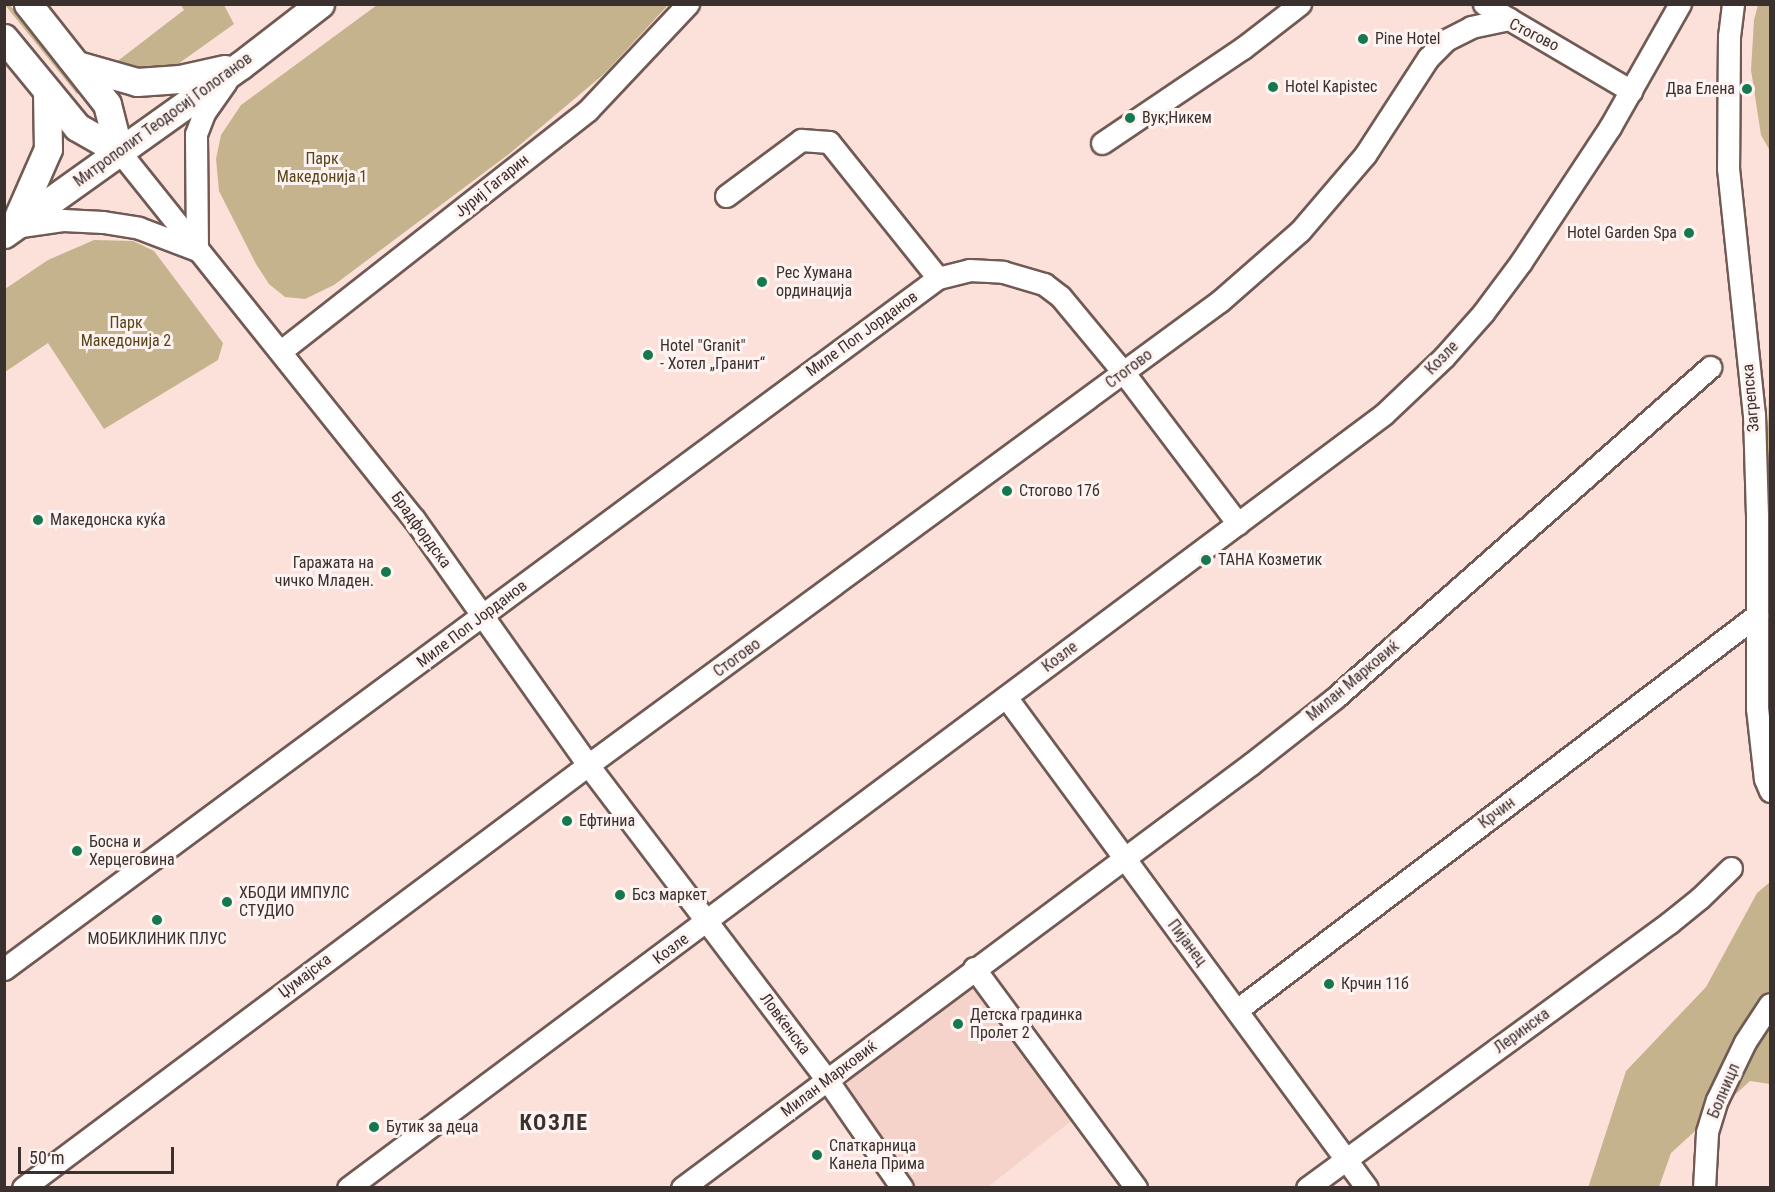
<!DOCTYPE html>
<html>
<head>
<meta charset="utf-8">
<style>
  body { margin:0 }
  #map { position:relative; width:1775px; height:1192px; overflow:hidden; background:#fce1da; font-family:"Roboto Condensed",sans-serif }
  div>[style] { position:absolute }
  .built>* { inset:0; background:#f5d3ca }
  .green>* { inset:0; background:#c5b38d }
  .roads { filter:drop-shadow(2px 0 #715a54) drop-shadow(-2px 0 #715a54) drop-shadow(0 2px #715a54) drop-shadow(0 -2px #715a54) }
  .minor>* { height:21px; margin:-10.5px; padding:0 10.5px; transform-origin:10.5px; border-radius:10.5px; background:#fff }
  .tertiary>* { height:27px; margin:-13.5px; padding:0 13.5px; transform-origin:13.5px; border-radius:13.5px; background:#fff }
  .dots>* { width:16px; height:16px; translate:-50% -50%; box-sizing:border-box; border:3px solid #fef3f0; border-radius:50% }
  span { translate:-50% -50%; white-space:nowrap; text-align:center; line-height:1.15; -webkit-text-stroke:6px #fef3f0; paint-order:stroke }
  .street-label { font-size:16px; color:#3a302d }
  .poi-label { font-size:16px; color:#3a302d }
  .left { translate:0 -50%; text-align:left }
  .right { translate:-100% -50%; text-align:right }
  .park-label { font-size:16px; color:#574419 }
  .district-label { font-size:22px; color:#3a302d; font-weight:700; letter-spacing:1.5px }
  .frame { position:absolute; inset:0; border:6px solid #3a302d; pointer-events:none }
  .scale { position:absolute; left:18px; top:1147px; width:156px; height:27px; box-sizing:border-box; border:3px solid #3a302d; border-top:0; padding-left:8px; font-size:18px; line-height:21px; white-space:nowrap; color:#3a302d; -webkit-text-stroke:4px #fef3f0; paint-order:stroke }
</style>
</head>
<body>
<div id="map">
  <div class="built">
    <div style="clip-path:polygon(974px 968px,1080px 1114px,988px 1187px,902px 1187px,828px 1081px)"></div>
  </div>
  <div class="green">
    <div style="clip-path:polygon(5px 5px,10px 5px,81px 91px,77px 94px)"></div>
    <div style="clip-path:polygon(181px 5px,224px 5px,234px 24px,178px 64px,149px 69px,115px 63px,184px 10px)"></div>
    <div style="clip-path:polygon(377px 5px,668px 5px,604px 74px,509px 154px,334px 285px,305px 299px,285px 297px,269px 284px,256px 264px,219px 191px,216px 159px,221px 135px,241px 105px)"></div>
    <div style="clip-path:polygon(1758px 5px,1770px 5px,1770px 151px,1761px 135px,1751px 70px,1754px 20px)"></div>
    <div style="clip-path:polygon(94px 240px,133px 241px,154px 251px,223px 343px,218px 360px,104px 429px,48px 343px,5px 372px,5px 289px,48px 260px)"></div>
    <div style="clip-path:polygon(1770px 352px,1770px 351px,1770px 732px,1764px 693px,1763px 624px)"></div>
    <div style="clip-path:polygon(1770px 882px,1770px 1084px,1750px 1081px,1671px 1153px,1659px 1187px,1588px 1188px,1626px 1071px,1706px 987px,1757px 893px)"></div>
  </div>
  <div class="roads">
    <div class="minor">
      <div style="left:1484px;top:4px;width:29px;rotate:31deg"></div>
      <div style="left:1733px;top:4px;width:31px;rotate:97deg"></div>
      <div style="left:1729px;top:35px;width:133px;rotate:90.4deg"></div>
      <div style="left:1728px;top:168px;width:247px;rotate:84deg"></div>
      <div style="left:1754px;top:414px;width:102px;rotate:88.3deg"></div>
      <div style="left:1757px;top:516px;width:192px;rotate:90deg"></div>
      <div style="left:1757px;top:708px;width:71px;rotate:83.6deg"></div>
      <div style="left:1765px;top:779px;width:13px;rotate:67deg"></div>
      <div style="left:1102px;top:143px;width:170px;rotate:-34deg"></div>
      <div style="left:1243px;top:48px;width:72px;rotate:-37.7deg"></div>
      <div style="left:119px;top:151px;width:472px;rotate:51.3deg"></div>
      <div style="left:414px;top:519px;width:301px;rotate:54.7deg"></div>
      <div style="left:588px;top:765px;width:397px;rotate:52.8deg"></div>
      <div style="left:828px;top:1081px;width:130px;rotate:55.3deg"></div>
      <div style="left:726px;top:196px;width:94px;rotate:-36.7deg"></div>
      <div style="left:801px;top:140px;width:28px;rotate:4deg"></div>
      <div style="left:829px;top:142px;width:174px;rotate:51.3deg"></div>
      <div style="left:14px;top:227px;width:49px;rotate:-8.1deg"></div>
      <div style="left:63px;top:220px;width:40px;rotate:2.9deg"></div>
      <div style="left:103px;top:222px;width:36px;rotate:9deg"></div>
      <div style="left:139px;top:228px;width:62px;rotate:20.8deg"></div>
      <div style="left:197px;top:250px;width:116px;rotate:-90.5deg"></div>
      <div style="left:196px;top:134px;width:22px;rotate:-69deg"></div>
      <div style="left:204px;top:113px;width:38px;rotate:-55deg"></div>
      <div style="left:281px;top:351px;width:390px;rotate:-38.1deg"></div>
      <div style="left:588px;top:110px;width:146px;rotate:-46.7deg"></div>
      <div style="left:1006px;top:697px;width:609px;rotate:53.68deg"></div>
      <div style="left:974px;top:968px;width:273px;rotate:53.6deg"></div>
      <div style="left:4px;top:969px;width:1162px;rotate:-36.5deg"></div>
      <div style="left:938px;top:278px;width:32px;rotate:-14deg"></div>
      <div style="left:969px;top:270px;width:34px;rotate:3deg"></div>
      <div style="left:1003px;top:272px;width:43px;rotate:16.3deg"></div>
      <div style="left:1044px;top:284px;width:20px;rotate:37deg"></div>
      <div style="left:1060px;top:296px;width:100px;rotate:50.3deg"></div>
      <div style="left:1124px;top:373px;width:189px;rotate:52.9deg"></div>
      <div style="left:1237px;top:1010px;width:653px;rotate:-37.22deg"></div>
      <div style="left:23px;top:1188px;width:706px;rotate:-36.82deg"></div>
      <div style="left:588px;top:765px;width:784px;rotate:-36.29deg"></div>
      <div style="left:1220px;top:301px;width:106px;rotate:-41.2deg"></div>
      <div style="left:1300px;top:231px;width:100px;rotate:-49.5deg"></div>
      <div style="left:1365px;top:155px;width:116px;rotate:-57deg"></div>
      <div style="left:1428px;top:58px;width:25px;rotate:-45deg"></div>
      <div style="left:1446px;top:40px;width:28px;rotate:-27deg"></div>
      <div style="left:1471px;top:27px;width:39px;rotate:-12deg"></div>
      <div style="left:1509px;top:19px;width:142px;rotate:30.5deg"></div>
      <div style="left:348px;top:1188px;width:1293px;rotate:-36.76deg"></div>
      <div style="left:1384px;top:414px;width:83px;rotate:-43.5deg"></div>
      <div style="left:1444px;top:357px;width:59px;rotate:-48.4deg"></div>
      <div style="left:1483px;top:313px;width:64px;rotate:-53.3deg"></div>
      <div style="left:1521px;top:262px;width:162px;rotate:-56.6deg"></div>
      <div style="left:1610px;top:127px;width:142px;rotate:-60.4deg"></div>
      <div style="left:682px;top:1188px;width:710px;rotate:-36.69deg"></div>
      <div style="left:1251px;top:764px;width:108px;rotate:-38.2deg"></div>
      <div style="left:1336px;top:697px;width:499px;rotate:-41.4deg"></div>
      <div style="left:1307px;top:1188px;width:449px;rotate:-36.2deg"></div>
      <div style="left:1669px;top:923px;width:40px;rotate:-39deg"></div>
      <div style="left:1700px;top:898px;width:43px;rotate:-44.1deg"></div>
      <div style="left:1704px;top:1188px;width:56px;rotate:-86.9deg"></div>
      <div style="left:1707px;top:1132px;width:34px;rotate:-73deg"></div>
      <div style="left:1717px;top:1100px;width:64px;rotate:-64.2deg"></div>
      <div style="left:1745px;top:1042px;width:45px;rotate:-56.7deg"></div>
    </div>
    <div class="tertiary">
      <div style="left:28px;top:4px;width:127px;rotate:51.7deg"></div>
      <div style="left:107px;top:104px;width:49px;rotate:75.7deg"></div>
      <div style="left:4px;top:38px;width:115px;rotate:50.6deg"></div>
      <div style="left:77px;top:127px;width:48px;rotate:29.7deg"></div>
      <div style="left:77px;top:65px;width:62px;rotate:15.8deg"></div>
      <div style="left:137px;top:82px;width:43px;rotate:-4deg"></div>
      <div style="left:180px;top:79px;width:46px;rotate:-12.5deg"></div>
      <div style="left:15px;top:224px;width:82px;rotate:-66.3deg"></div>
      <div style="left:48px;top:149px;width:58px;rotate:-91deg"></div>
      <div style="left:4px;top:234px;width:291px;rotate:-35.5deg"></div>
      <div style="left:241px;top:65px;width:100px;rotate:-37.7deg"></div>
    </div>
  </div>
  <div class="dots">
    <div style="left:1363px;top:39px;background:#16784f"></div>
    <div style="left:1273px;top:87px;background:#16784f"></div>
    <div style="left:1747px;top:89px;background:#16784f"></div>
    <div style="left:1130px;top:118px;background:#16784f"></div>
    <div style="left:1689px;top:233px;background:#16784f"></div>
    <div style="left:762px;top:282px;background:#16784f"></div>
    <div style="left:648px;top:355px;background:#16784f"></div>
    <div style="left:1007px;top:491px;background:#16784f"></div>
    <div style="left:38px;top:520px;background:#16784f"></div>
    <div style="left:1206px;top:560px;background:#16784f"></div>
    <div style="left:386px;top:572px;background:#16784f"></div>
    <div style="left:567px;top:821px;background:#16784f"></div>
    <div style="left:77px;top:851px;background:#16784f"></div>
    <div style="left:620px;top:895px;background:#16784f"></div>
    <div style="left:227px;top:902px;background:#16784f"></div>
    <div style="left:157px;top:920px;background:#16784f"></div>
    <div style="left:1329px;top:984px;background:#16784f"></div>
    <div style="left:958px;top:1024px;background:#16784f"></div>
    <div style="left:374px;top:1127px;background:#16784f"></div>
    <div style="left:817px;top:1155px;background:#16784f"></div>
  </div>
  <div class="street-label">
    <span style="left:1534px;top:35px;rotate:27deg">Стогово</span>
    <span style="left:163px;top:120px;rotate:-36deg">Митрополит Теодосиј Гологанов</span>
    <span style="left:492px;top:186px;rotate:-39deg">Јуриј Гагарин</span>
    <span style="left:862px;top:334px;rotate:-36deg">Миле Поп Јорданов</span>
    <span style="left:1442px;top:358px;rotate:-46deg">Козле</span>
    <span style="left:1129px;top:369px;rotate:-37deg">Стогово</span>
    <span style="left:1751px;top:398px;rotate:-95deg">Загрепска</span>
    <span style="left:421px;top:530px;rotate:54deg">Брадфордска</span>
    <span style="left:472px;top:624px;rotate:-37deg">Миле Поп Јорданов</span>
    <span style="left:1060px;top:657px;rotate:-37deg">Козле</span>
    <span style="left:737px;top:658px;rotate:-36deg">Стогово</span>
    <span style="left:1353px;top:681px;rotate:-40deg">Милан Марковиќ</span>
    <span style="left:1497px;top:813px;rotate:-37deg">Крчин</span>
    <span style="left:1187px;top:943px;rotate:53deg">Пијанец</span>
    <span style="left:671px;top:949px;rotate:-37deg">Козле</span>
    <span style="left:305px;top:976px;rotate:-37deg">Џумајска</span>
    <span style="left:785px;top:1024px;rotate:53deg">Ловќенска</span>
    <span style="left:1522px;top:1031px;rotate:-36deg">Леринска</span>
    <span style="left:829px;top:1079px;rotate:-37deg">Милан Марковиќ</span>
    <span style="left:1724px;top:1091px;rotate:-67deg">Болницл</span>
  </div>
  <div class="poi-label">
    <span class="left" style="left:1375px;top:39px">Pine Hotel</span>
    <span class="left" style="left:1285px;top:87px">Hotel Kapistec</span>
    <span class="right" style="left:1735px;top:89px">Два Елена</span>
    <span class="left" style="left:1142px;top:118px">Вук;Никем</span>
    <span class="right" style="left:1677px;top:233px">Hotel Garden Spa</span>
    <span class="left" style="left:776px;top:282px">Рес Хумана<br>ординација</span>
    <span class="left" style="left:660px;top:355px">Hotel "Granit"<br>- Хотел „Гранит“</span>
    <span class="left" style="left:1019px;top:491px">Стогово 17б</span>
    <span class="left" style="left:50px;top:520px">Македонска куќа</span>
    <span class="left" style="left:1218px;top:560px">ТАНА Козметик</span>
    <span class="right" style="left:374px;top:572px">Гаражата на<br>чичко Младен.</span>
    <span class="left" style="left:579px;top:821px">Ефтиниа</span>
    <span class="left" style="left:89px;top:851px">Босна и<br>Херцеговина</span>
    <span class="left" style="left:239px;top:902px">ХБОДИ ИМПУЛС<br>СТУДИО</span>
    <span class="left" style="left:632px;top:895px">Бсз маркет</span>
    <span style="left:157px;top:939px">МОБИКЛИНИК ПЛУС</span>
    <span class="left" style="left:1341px;top:984px">Крчин 11б</span>
    <span class="left" style="left:970px;top:1024px">Детска градинка<br>Пролет 2</span>
    <span class="left" style="left:386px;top:1127px">Бутик за деца</span>
    <span class="left" style="left:829px;top:1155px">Спаткарница<br>Канела Прима</span>
  </div>
  <div class="park-label">
    <span style="left:322px;top:168px">Парк<br>Македонија 1</span>
    <span style="left:126px;top:332px">Парк<br>Македонија 2</span>
  </div>
  <div class="district-label">
    <span style="left:554px;top:1123px">КОЗЛЕ</span>
  </div>
  <div class="frame"></div>
  <div class="scale">50 m</div>
</div>
</body>
</html>
